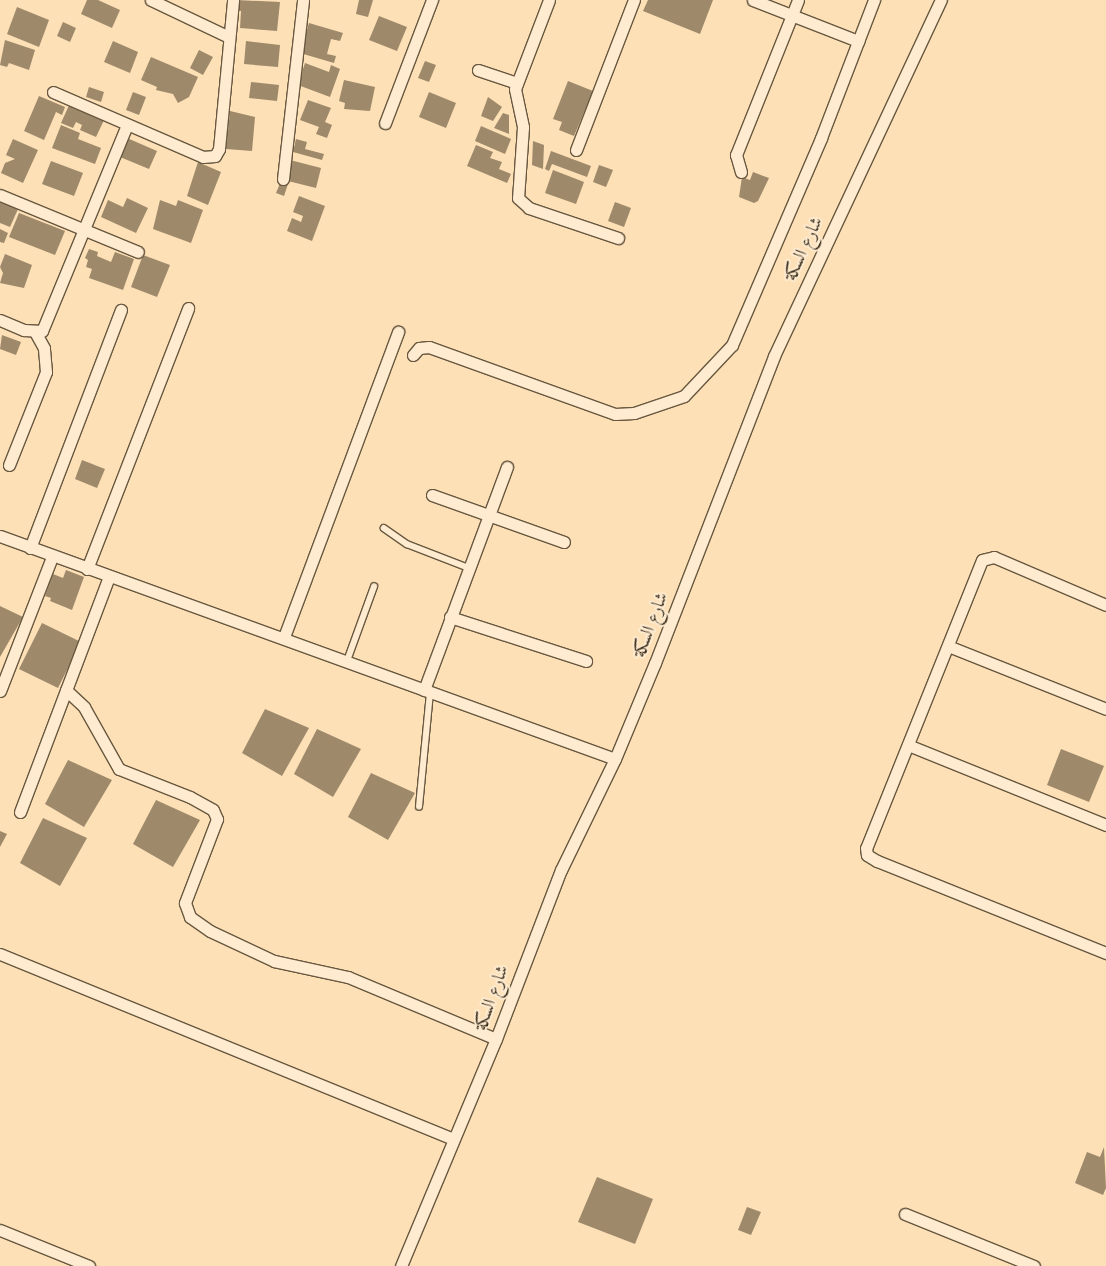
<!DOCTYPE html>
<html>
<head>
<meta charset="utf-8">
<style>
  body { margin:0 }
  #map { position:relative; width:1106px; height:1266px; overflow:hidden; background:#fde0b6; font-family:Cardo,Amiri,serif }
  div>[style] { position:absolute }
  .building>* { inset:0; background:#9e896b }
  .roads { filter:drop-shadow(1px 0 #685840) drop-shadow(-1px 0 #685840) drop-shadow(0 1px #685840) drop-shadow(0 -1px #685840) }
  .service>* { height:5.5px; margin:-2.75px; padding:0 2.75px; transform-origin:2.75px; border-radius:2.75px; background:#feebd0 }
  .minor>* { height:11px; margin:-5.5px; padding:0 5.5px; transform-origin:5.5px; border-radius:5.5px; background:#feebd0 }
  span { translate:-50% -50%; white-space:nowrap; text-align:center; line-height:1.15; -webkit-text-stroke:4px #feebd0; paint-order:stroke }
  .street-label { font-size:18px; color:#372a19 }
</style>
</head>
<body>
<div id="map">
  <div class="building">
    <div style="clip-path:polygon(87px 0,98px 0,120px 10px,112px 28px,81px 14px)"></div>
    <div style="clip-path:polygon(236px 0,280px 2px,277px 31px,240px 28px,241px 11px,235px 10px)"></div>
    <div style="clip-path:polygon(359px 0,373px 0,368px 17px,356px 14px)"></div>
    <div style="clip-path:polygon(648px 0,713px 0,700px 34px,643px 11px)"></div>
    <div style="clip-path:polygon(17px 7px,49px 20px,39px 47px,7px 34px)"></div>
    <div style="clip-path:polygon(379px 16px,407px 27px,397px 51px,369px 40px)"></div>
    <div style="clip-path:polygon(63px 22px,76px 28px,70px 42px,57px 36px)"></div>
    <div style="clip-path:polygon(309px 23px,343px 33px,340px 41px,331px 39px,327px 54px,336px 56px,334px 63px,300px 53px)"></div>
    <div style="clip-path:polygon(5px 40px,35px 50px,29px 70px,9px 63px,7px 67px,0 65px)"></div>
    <div style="clip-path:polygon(113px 41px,138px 52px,130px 73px,104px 62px)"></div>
    <div style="clip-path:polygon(246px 41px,280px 45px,278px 67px,244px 64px)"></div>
    <div style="clip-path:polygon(199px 50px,213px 57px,203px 75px,190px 68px)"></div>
    <div style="clip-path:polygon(151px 57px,198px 77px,189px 97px,178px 103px,173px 94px,156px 90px,157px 87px,141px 80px)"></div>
    <div style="clip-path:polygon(425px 61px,436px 65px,429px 82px,418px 78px)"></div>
    <div style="clip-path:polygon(305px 63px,329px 72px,331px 65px,340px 69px,330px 97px,298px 85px)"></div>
    <div style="clip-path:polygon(344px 80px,375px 87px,370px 111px,344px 109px,345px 103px,339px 101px)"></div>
    <div style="clip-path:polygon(568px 81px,593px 91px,574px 136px,559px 130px,562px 122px,553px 119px)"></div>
    <div style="clip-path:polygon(251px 82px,279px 85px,277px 101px,249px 98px)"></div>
    <div style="clip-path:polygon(89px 87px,104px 92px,101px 102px,86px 97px)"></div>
    <div style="clip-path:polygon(133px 92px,146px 97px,139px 115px,126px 110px)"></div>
    <div style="clip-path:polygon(429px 92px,456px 103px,446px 128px,419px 117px)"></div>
    <div style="clip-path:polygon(39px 96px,65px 107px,62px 115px,56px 112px,44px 140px,24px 131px)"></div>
    <div style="clip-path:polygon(488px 97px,502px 107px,493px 121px,481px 116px)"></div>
    <div style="clip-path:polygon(308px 100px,331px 108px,325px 122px,332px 125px,327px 138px,316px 134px,319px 127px,300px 120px)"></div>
    <div style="clip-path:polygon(70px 103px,105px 118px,96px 137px,80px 130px,82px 125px,76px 122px,73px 128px,61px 123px)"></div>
    <div style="clip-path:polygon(230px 111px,255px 117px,252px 151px,226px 149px)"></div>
    <div style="clip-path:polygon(503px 113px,509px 115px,509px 134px,494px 128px)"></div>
    <div style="clip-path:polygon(61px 125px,80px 133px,78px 139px,101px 148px,95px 164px,52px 148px)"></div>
    <div style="clip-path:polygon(481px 126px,511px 139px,505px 154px,475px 141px)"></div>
    <div style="clip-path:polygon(127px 138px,157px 151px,149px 169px,120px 157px)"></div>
    <div style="clip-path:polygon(13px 139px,38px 150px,23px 183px,1px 173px,5px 163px,15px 159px,6px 155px)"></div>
    <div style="clip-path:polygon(296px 139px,307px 142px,305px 149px,324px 154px,322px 160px,293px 152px)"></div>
    <div style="clip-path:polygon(533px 141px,544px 145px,543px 169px,532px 165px)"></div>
    <div style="clip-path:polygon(476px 145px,493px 152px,490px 158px,502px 162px,499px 169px,511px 174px,507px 183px,467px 166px)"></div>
    <div style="clip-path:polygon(551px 151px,591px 166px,587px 177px,552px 164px,549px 171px,545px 169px)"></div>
    <div style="clip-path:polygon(290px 160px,321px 168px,316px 188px,284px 180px)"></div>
    <div style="clip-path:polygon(51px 161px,83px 173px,74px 196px,42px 184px)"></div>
    <div style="clip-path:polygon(198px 162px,221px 172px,208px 205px,187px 196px)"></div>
    <div style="clip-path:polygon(599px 165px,613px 170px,606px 187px,593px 182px)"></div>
    <div style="clip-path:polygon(553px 170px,584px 182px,576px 204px,545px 193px)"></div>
    <div style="clip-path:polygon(753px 172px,769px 178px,758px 201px,754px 203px,739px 197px,742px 177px,750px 180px)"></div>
    <div style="clip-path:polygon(281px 181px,288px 184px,284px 196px,276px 193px)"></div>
    <div style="clip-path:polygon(299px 196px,325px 206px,312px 241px,287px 231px,292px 218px,301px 222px,303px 216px,293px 212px)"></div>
    <div style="clip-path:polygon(127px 198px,148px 208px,136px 233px,101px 217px,108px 200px,123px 207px)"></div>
    <div style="clip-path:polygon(160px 200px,176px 206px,178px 200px,203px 210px,191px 243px,153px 229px)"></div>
    <div style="clip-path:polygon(0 202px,18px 209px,10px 227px,0 223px)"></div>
    <div style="clip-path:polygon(615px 202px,631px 208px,624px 227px,608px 221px)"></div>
    <div style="clip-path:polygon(19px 213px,65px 231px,55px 255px,9px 237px)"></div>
    <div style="clip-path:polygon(0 229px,8px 233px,4px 243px,0 242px)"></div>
    <div style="clip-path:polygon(89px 249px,98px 252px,97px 256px,111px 262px,115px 252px,134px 259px,123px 290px,89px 278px,92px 269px,86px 267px,88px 260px,85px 258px)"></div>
    <div style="clip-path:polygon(5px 254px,32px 265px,24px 288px,0 283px,3px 273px,0 267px)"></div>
    <div style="clip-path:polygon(143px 255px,170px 265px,157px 297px,131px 287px)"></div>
    <div style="clip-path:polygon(2px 335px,21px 342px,16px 355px,0 349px)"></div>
    <div style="clip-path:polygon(82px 460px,105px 469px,97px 488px,75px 479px)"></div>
    <div style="clip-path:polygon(66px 570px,84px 577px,72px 610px,50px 601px,51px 598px,45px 596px,53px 574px,63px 578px)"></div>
    <div style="clip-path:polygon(0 606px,23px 617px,0 657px)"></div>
    <div style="clip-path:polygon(42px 623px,81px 642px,58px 688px,19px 669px)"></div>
    <div style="clip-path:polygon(265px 709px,309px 728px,282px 776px,242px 753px)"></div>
    <div style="clip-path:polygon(317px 729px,361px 749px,333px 797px,294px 774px)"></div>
    <div style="clip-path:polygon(1061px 749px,1104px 766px,1089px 802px,1047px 785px)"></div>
    <div style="clip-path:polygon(68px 760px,112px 780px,84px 827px,45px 804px)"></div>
    <div style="clip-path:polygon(371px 773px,415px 793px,388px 840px,348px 817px)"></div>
    <div style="clip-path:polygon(156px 800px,200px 820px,173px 867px,133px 844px)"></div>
    <div style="clip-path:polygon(43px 818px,87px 838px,60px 886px,20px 863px)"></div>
    <div style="clip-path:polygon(0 831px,7px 834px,0 847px)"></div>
    <div style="clip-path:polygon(1104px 1147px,1106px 1188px,1103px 1195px,1075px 1183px,1087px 1152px,1100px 1157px)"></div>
    <div style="clip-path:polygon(597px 1177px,653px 1199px,635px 1244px,578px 1222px)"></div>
    <div style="clip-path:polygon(747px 1207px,761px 1212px,751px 1235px,738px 1230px)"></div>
  </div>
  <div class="roads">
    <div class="service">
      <div style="left:384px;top:528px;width:28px;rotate:35deg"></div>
      <div style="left:407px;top:544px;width:66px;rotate:21.2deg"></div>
      <div style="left:347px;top:661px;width:79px;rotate:-70deg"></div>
      <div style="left:419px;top:807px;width:116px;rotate:-84.5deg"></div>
    </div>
    <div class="minor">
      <div style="left:151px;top:0;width:86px;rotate:25.4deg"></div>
      <div style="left:549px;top:0;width:95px;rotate:110.9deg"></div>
      <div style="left:515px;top:89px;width:39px;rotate:78deg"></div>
      <div style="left:523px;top:127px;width:71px;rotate:94deg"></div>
      <div style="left:518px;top:198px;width:15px;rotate:42deg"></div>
      <div style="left:529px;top:208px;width:94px;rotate:18.6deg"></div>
      <div style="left:753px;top:0;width:113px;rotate:21.3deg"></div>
      <div style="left:478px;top:70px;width:41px;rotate:18.4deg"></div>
      <div style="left:53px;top:92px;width:163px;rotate:23.4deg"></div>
      <div style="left:203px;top:157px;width:12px;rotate:-5deg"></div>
      <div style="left:215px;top:156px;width:8px;rotate:-60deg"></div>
      <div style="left:219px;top:149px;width:150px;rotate:-84.6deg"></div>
      <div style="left:385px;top:123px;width:132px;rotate:-69.1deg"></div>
      <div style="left:576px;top:150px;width:161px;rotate:-68.9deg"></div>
      <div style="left:741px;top:172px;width:18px;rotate:-106deg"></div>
      <div style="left:736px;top:155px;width:167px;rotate:-68.2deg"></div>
      <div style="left:283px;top:179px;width:180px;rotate:-83.6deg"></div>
      <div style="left:0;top:195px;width:149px;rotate:22.4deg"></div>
      <div style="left:0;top:320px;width:26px;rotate:23deg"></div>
      <div style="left:24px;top:330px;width:18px;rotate:3deg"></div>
      <div style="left:42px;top:331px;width:223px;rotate:-67.6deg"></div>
      <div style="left:413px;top:355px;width:9px;rotate:-49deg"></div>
      <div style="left:419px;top:348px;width:10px;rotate:-6deg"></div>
      <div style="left:429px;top:347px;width:198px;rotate:19.8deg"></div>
      <div style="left:615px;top:414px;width:19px;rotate:-3deg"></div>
      <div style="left:634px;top:413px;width:53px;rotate:-18.8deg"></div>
      <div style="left:684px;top:396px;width:70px;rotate:-46.7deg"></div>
      <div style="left:732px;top:345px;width:225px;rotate:-66.7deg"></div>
      <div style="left:821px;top:138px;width:148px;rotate:-69deg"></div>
      <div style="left:9px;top:465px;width:100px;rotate:-68.3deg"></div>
      <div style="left:46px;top:372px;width:24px;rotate:-95deg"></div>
      <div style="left:44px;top:348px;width:18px;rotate:-119deg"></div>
      <div style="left:432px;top:495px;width:140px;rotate:19.6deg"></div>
      <div style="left:0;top:536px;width:654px;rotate:19.93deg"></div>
      <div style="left:30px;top:548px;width:255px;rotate:-69.1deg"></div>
      <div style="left:87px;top:569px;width:280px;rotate:-68.8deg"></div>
      <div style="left:1106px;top:605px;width:122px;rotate:-156.8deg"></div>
      <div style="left:994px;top:557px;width:12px;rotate:166deg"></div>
      <div style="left:982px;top:560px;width:310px;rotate:111.9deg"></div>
      <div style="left:866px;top:848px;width:7px;rotate:82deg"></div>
      <div style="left:867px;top:855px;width:12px;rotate:31deg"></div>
      <div style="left:877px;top:861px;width:247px;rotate:21.9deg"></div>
      <div style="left:450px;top:617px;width:143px;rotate:17.9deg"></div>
      <div style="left:284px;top:637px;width:326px;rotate:-69.5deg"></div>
      <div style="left:948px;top:646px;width:170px;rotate:21.7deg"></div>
      <div style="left:66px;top:690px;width:25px;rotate:43deg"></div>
      <div style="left:84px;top:707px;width:71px;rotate:60.6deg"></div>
      <div style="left:119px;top:769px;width:76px;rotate:21.5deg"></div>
      <div style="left:190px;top:797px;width:26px;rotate:29deg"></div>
      <div style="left:213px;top:810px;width:10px;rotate:66deg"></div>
      <div style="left:217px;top:819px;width:90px;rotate:110.9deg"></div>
      <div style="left:185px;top:903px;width:15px;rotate:70deg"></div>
      <div style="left:190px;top:917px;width:24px;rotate:35deg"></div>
      <div style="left:210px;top:931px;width:71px;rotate:25.1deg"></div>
      <div style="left:274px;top:961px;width:76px;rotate:12.2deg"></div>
      <div style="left:348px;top:977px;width:160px;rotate:22.7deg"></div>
      <div style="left:424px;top:690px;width:238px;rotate:-69.6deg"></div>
      <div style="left:0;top:691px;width:144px;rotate:-68.8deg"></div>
      <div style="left:908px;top:745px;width:214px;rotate:22deg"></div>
      <div style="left:20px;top:812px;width:251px;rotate:-69.3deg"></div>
      <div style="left:0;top:954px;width:488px;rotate:22.2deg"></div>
      <div style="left:905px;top:1214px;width:139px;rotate:22deg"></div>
      <div style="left:0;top:1230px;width:96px;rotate:22deg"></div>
      <div style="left:401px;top:1266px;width:246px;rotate:-67.3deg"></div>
      <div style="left:496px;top:1039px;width:181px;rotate:-69deg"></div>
      <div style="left:561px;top:870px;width:123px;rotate:-64.1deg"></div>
      <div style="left:615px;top:759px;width:104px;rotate:-67.4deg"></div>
      <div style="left:655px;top:663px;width:329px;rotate:-68.8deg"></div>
      <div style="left:774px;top:356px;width:393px;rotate:-64.9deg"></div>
    </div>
  </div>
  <div class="street-label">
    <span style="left:804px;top:249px;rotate:-65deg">شارع السكة</span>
    <span style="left:651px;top:625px;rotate:-69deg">شارع السكة</span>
    <span style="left:492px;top:998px;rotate:-70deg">شارع السكة</span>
  </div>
</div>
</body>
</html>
